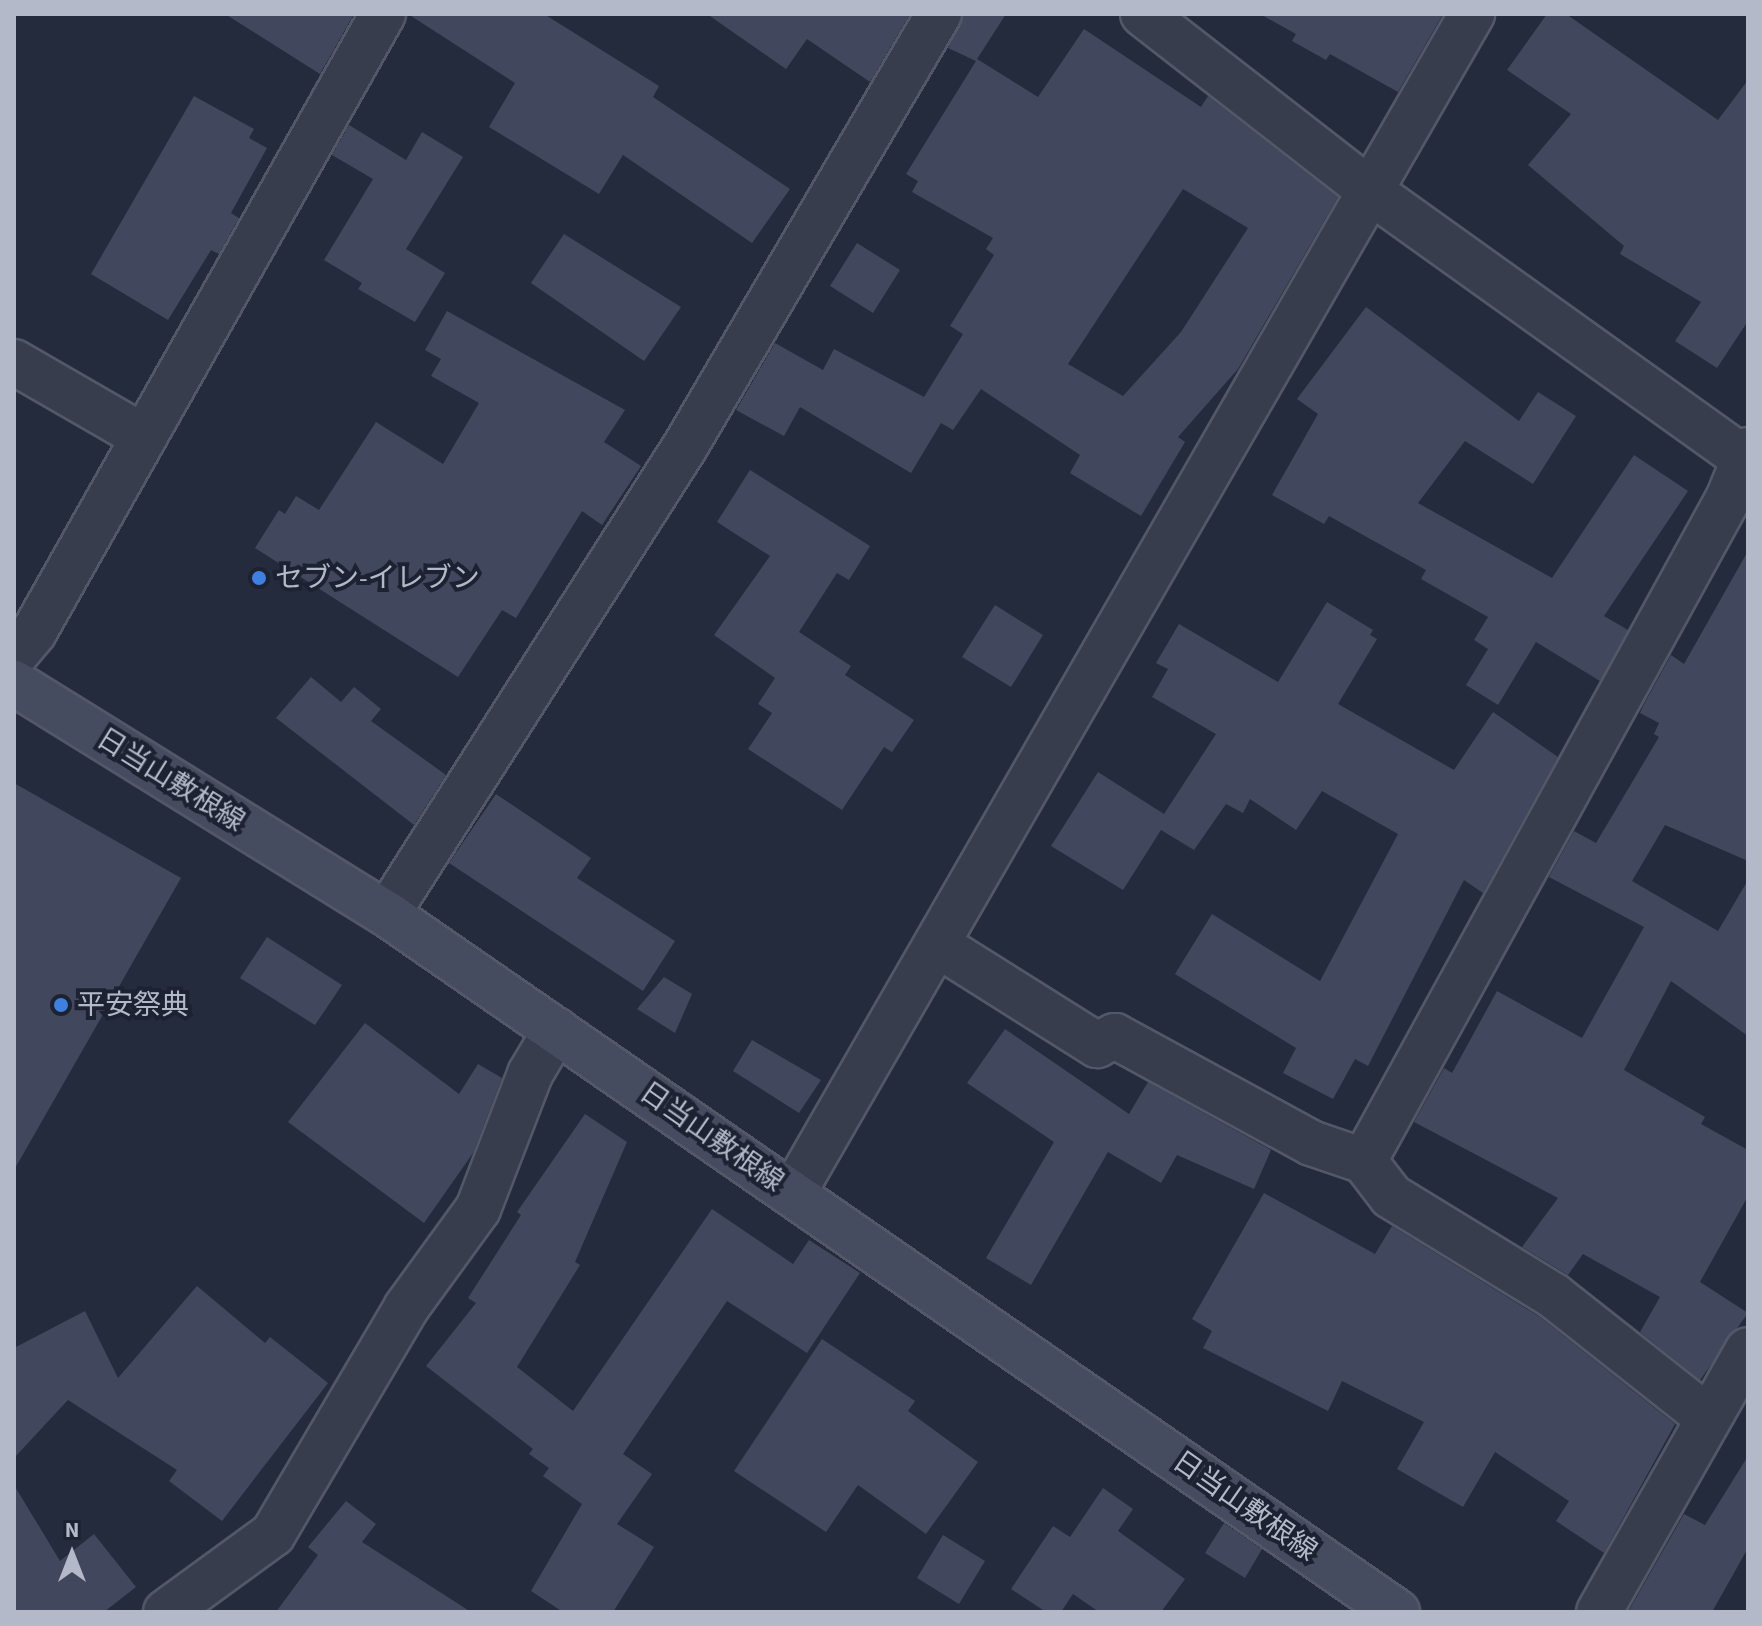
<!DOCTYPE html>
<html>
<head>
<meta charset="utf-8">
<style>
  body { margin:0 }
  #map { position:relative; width:1762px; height:1626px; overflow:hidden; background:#242b3d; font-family:"Source Sans 3","Noto Sans JP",sans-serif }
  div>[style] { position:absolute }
  .building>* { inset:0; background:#41485d }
  .roads { filter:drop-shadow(2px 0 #535868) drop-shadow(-2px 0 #535868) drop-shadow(0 2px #535868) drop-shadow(0 -2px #535868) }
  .minor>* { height:44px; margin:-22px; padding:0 22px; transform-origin:22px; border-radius:22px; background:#383d4d }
  .tertiary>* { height:44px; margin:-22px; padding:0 22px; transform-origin:22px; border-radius:22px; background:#383d4d }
  .secondary>* { height:44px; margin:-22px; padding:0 22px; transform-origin:22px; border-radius:22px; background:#464c60 }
  .dots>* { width:22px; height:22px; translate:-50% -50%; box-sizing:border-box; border:4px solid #1d2232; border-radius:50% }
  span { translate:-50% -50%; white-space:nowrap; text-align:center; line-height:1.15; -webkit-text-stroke:8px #1d2232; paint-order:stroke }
  .poi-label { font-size:28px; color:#b4b9c9 }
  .left { translate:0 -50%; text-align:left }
  .street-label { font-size:28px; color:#b4b9c9 }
  .frame { position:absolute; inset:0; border:16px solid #b4b9c9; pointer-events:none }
  .north { position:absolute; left:32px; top:1514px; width:80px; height:80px; -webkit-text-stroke:6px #1d2232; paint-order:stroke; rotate:0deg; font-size:22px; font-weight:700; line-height:32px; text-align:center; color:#b4b9c9 }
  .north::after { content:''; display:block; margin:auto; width:28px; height:36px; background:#b4b9c9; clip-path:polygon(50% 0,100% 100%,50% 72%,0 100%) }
</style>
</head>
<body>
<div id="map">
  <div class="building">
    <div style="clip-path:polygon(225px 14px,354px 14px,320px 74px)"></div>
    <div style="clip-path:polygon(408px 14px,544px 14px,659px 86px,653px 97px,790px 189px,752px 243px,623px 155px,599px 194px,489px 127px,515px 83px)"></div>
    <div style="clip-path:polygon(707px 14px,910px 14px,870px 82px,807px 39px,786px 69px)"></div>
    <div style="clip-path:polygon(evenodd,964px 14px,1006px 14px,977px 59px,1038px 97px,1084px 29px,1201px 107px,1208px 96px,1338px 197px,1238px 369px,1178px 437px,1185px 442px,1141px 516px,1070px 473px,1080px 455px,981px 389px,953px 430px,941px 423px,911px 473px,800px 407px,784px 436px,736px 410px,775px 343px,823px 370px,834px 349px,924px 397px,963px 334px,950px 326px,994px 255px,986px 249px,993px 238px,912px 192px,918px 181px,906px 174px,976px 61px,948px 48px,964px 14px,1183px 189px,1248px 228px,1181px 332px,1123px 396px,1068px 364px,1183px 189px)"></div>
    <div style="clip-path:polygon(1260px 14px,1443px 14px,1398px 92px,1330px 54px,1326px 60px,1292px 41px,1296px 34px)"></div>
    <div style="clip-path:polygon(1547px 14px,1566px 14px,1718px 120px,1748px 80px,1748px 321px,1717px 368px,1675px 341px,1701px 302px,1620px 254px,1624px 246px,1528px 165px,1571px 114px,1507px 70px)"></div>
    <div style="clip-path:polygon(194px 96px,254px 129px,249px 138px,267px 148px,231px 213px,239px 218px,219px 254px,211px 250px,168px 320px,91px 274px)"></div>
    <div style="clip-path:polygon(349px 125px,406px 160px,422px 132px,463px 157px,406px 249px,445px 273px,415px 322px,358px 289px,362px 283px,324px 260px,373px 179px,332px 155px)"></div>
    <div style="clip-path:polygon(564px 234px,681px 307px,644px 361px,531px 283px)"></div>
    <div style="clip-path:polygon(857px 243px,900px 270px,873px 313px,830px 286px)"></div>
    <div style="clip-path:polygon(1366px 307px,1519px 421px,1538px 392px,1576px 416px,1533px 484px,1465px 441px,1418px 503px,1552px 578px,1634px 455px,1688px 491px,1604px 616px,1628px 630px,1600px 681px,1536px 642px,1498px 705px,1466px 685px,1488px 649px,1474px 640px,1488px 617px,1421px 579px,1426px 570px,1329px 516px,1324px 524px,1272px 495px,1318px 414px,1297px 399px)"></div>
    <div style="clip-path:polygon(447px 311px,625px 410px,604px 442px,641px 466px,602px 525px,582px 511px,516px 618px,502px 610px,458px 677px,255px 548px,279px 510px,285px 514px,296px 496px,319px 510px,376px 422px,443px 464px,479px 403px,431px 376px,441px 359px,425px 350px)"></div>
    <div style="clip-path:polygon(750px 470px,870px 546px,849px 580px,837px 573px,799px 632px,851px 666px,845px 675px,914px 720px,892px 752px,884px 747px,842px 810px,748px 749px,772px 713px,758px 704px,775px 678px,714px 635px,770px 556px,717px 522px)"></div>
    <div style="clip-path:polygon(1748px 551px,1748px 861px,1665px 825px,1632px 881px,1718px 931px,1748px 880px,1748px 1036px,1671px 981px,1624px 1070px,1705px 1117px,1701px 1124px,1748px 1150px,1748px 1196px,1700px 1282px,1748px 1313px,1700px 1380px,1640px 1332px,1660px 1297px,1583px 1254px,1568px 1275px,1522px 1247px,1558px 1198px,1414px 1122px,1444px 1068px,1452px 1073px,1497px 991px,1582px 1038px,1644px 927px,1549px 877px,1574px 831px,1596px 843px,1659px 737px,1654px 734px,1659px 723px,1640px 713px,1643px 706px,1671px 655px,1684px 664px)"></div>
    <div style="clip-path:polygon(1327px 602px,1373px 630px,1370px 635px,1377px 639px,1338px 704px,1454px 770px,1493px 712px,1558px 757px,1483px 893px,1464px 880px,1368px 1066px,1355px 1059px,1333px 1099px,1283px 1073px,1296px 1048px,1175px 974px,1212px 914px,1320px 981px,1398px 834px,1322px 791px,1296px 830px,1250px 799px,1243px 813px,1226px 804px,1194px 850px,1161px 830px,1123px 890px,1051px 846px,1098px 772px,1164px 814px,1216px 734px,1152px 697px,1168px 669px,1156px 663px,1179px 624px,1278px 682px)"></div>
    <div style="clip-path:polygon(995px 605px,1043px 635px,1011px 687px,962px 657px)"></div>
    <div style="clip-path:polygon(311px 677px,341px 702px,354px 687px,381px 709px,371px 721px,446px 775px,414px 825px,276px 718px)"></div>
    <div style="clip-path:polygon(14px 783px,181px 878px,14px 1170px)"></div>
    <div style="clip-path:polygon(496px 794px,591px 858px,577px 878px,675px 941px,643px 991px,449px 863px)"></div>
    <div style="clip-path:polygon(267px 937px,342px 985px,315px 1025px,240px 978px)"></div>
    <div style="clip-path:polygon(664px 977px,692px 994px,675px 1033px,637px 1009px)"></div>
    <div style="clip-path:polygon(365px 1023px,459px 1094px,478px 1064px,502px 1078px,473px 1153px,424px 1223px,288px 1122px)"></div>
    <div style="clip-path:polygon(1005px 1029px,1129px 1114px,1148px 1082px,1271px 1150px,1254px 1189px,1177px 1155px,1161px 1183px,1108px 1152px,1031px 1285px,986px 1258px,1054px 1142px,967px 1083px)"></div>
    <div style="clip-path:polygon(752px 1040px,821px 1080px,799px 1113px,733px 1071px)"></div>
    <div style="clip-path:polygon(585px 1114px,627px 1142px,575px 1262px,580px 1265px,517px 1367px,573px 1411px,712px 1209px,793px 1264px,809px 1240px,860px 1273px,807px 1353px,727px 1301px,623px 1454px,652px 1474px,617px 1524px,654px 1547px,613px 1612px,563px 1612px,531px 1591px,582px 1504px,543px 1476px,549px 1468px,529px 1454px,533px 1449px,426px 1366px,476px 1303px,468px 1298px,521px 1215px,517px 1212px)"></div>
    <div style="clip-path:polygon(1264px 1193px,1375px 1254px,1392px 1226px,1540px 1317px,1675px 1424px,1604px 1553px,1556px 1521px,1569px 1501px,1495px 1452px,1463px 1507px,1397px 1469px,1424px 1422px,1342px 1381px,1328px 1411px,1203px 1348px,1212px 1331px,1192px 1319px)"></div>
    <div style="clip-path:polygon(197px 1286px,265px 1343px,270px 1337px,328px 1383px,222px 1521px,169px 1481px,177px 1470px,68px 1400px,14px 1458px,14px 1348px,85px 1311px,118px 1378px)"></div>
    <div style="clip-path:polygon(822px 1339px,915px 1401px,908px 1411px,978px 1462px,926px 1534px,858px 1485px,826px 1532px,734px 1471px)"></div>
    <div style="clip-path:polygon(1748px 1456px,1748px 1548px,1712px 1612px,1628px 1612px,1684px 1514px,1705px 1525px)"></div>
    <div style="clip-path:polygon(14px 1485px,60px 1561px,94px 1534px,136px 1587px,104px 1612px,14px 1612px)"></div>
    <div style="clip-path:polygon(1103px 1488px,1133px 1509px,1118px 1531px,1185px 1579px,1161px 1612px,1099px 1612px,1073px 1594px,1061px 1612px,1046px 1612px,1011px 1589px,1053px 1526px,1070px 1537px)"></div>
    <div style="clip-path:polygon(346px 1501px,376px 1524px,362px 1542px,471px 1612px,276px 1612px,318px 1555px,308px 1547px)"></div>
    <div style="clip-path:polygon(1224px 1523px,1262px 1549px,1245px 1578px,1205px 1553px)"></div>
    <div style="clip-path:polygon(943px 1535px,985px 1561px,959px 1604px,917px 1578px)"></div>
  </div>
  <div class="roads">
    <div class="minor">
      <div style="left:14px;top:362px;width:150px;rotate:30deg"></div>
      <div style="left:14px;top:656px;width:31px;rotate:-50deg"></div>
      <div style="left:34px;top:632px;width:710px;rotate:-60.55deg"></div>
      <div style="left:387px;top:914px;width:556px;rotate:-57.48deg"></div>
      <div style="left:686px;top:445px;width:500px;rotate:-59.6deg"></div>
      <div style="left:938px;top:945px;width:188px;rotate:32.2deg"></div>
      <div style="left:1097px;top:1045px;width:20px;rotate:-27deg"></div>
      <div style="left:1115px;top:1036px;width:223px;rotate:28.6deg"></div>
      <div style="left:1311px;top:1143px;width:56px;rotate:18.8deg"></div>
      <div style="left:793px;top:1193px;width:1361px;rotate:-60.06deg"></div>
      <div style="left:1707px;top:1417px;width:195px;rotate:-141.7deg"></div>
      <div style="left:1554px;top:1296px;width:191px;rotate:-148.5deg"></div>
      <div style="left:1391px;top:1196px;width:44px;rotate:-127.6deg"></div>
      <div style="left:1364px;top:1161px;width:755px;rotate:-61.2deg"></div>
      <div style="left:1728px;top:499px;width:53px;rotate:-67.8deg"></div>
      <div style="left:166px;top:1612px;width:132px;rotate:-36.1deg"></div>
      <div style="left:273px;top:1534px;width:262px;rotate:-59.5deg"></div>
      <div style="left:406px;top:1308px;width:122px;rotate:-54deg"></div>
      <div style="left:478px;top:1209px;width:145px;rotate:-68.9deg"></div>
      <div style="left:530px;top:1074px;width:51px;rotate:-59.4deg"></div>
      <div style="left:1599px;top:1612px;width:301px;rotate:-60.4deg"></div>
    </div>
    <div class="tertiary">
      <div style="left:1143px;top:14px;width:288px;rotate:37.9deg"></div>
      <div style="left:1370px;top:191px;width:465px;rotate:35.6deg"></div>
    </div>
    <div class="secondary">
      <div style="left:14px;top:683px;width:439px;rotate:31.8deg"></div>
      <div style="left:387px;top:914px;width:1228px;rotate:34.65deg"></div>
    </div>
  </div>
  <div class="dots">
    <div style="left:259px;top:578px;background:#3f7fe0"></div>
    <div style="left:61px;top:1005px;background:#3f7fe0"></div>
  </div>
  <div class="poi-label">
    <span class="left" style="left:275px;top:578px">セブン-イレブン</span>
    <span class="left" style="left:77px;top:1005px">平安祭典</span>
  </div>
  <div class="street-label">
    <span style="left:171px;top:780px;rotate:32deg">日当山敷根線</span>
    <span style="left:712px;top:1137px;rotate:35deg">日当山敷根線</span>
    <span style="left:1245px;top:1506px;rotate:35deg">日当山敷根線</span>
  </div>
  <div class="frame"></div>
  <div class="north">N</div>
</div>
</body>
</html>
